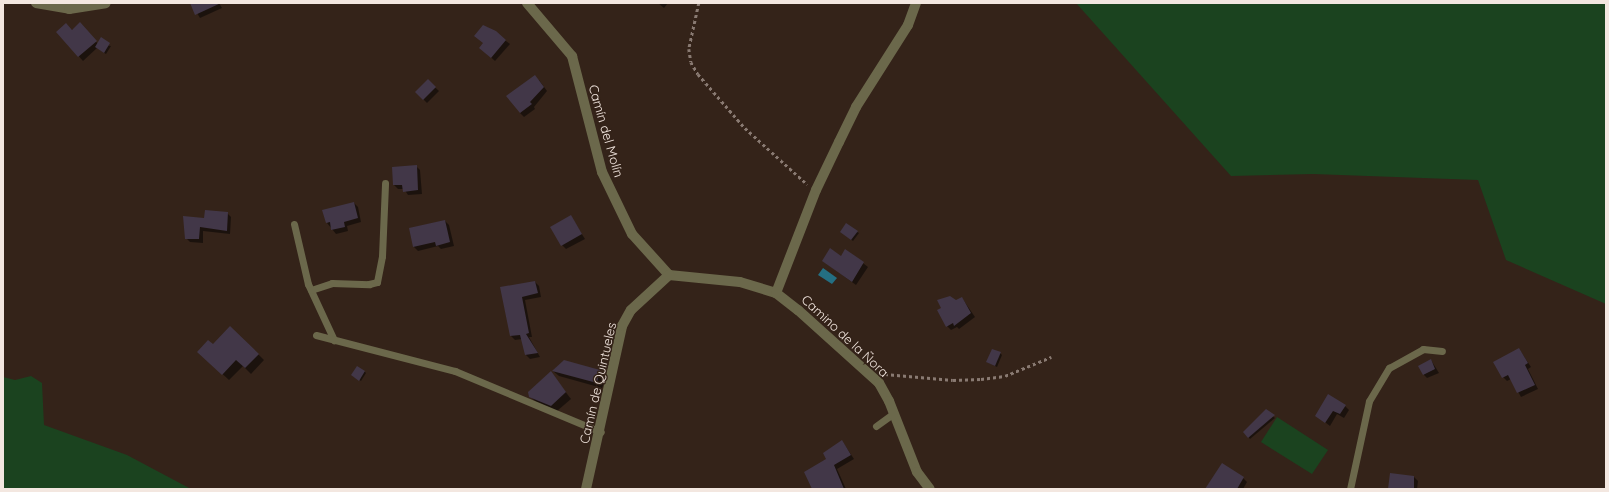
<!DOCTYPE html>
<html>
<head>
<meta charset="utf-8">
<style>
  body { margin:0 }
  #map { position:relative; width:1609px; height:492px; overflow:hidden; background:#342319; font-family:Quicksand,sans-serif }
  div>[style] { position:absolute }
  .green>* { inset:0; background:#1b431f }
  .water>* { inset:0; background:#246f83 }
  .shadow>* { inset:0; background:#0007 }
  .building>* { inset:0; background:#423748 }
  .path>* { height:2.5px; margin-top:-1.25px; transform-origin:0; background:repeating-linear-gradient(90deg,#897a72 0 3px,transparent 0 6px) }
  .lane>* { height:7px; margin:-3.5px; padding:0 3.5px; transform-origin:3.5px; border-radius:3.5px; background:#6b684b }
  .street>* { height:10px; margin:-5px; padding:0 5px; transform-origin:5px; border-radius:5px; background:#6b684b }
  span { translate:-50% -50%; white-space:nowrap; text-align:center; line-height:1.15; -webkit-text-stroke:3px #342319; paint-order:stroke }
  .street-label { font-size:13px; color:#f3e7e0 }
  .frame { position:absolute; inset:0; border:4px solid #f3e7e0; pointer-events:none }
</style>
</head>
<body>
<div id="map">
  <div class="green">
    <div style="clip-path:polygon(1076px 3px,1606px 3px,1606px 304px,1506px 260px,1478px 180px,1313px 174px,1231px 176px)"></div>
    <div style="clip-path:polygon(31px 376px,42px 383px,44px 425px,127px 455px,191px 489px,3px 489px,3px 377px,15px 380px)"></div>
    <div style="clip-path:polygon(1277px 417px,1328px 450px,1312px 474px,1261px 442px)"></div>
  </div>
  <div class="water">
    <div style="clip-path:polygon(823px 268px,837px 278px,832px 284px,818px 275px)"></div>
  </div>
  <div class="shadow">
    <div style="clip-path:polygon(191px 3px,219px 3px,222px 8px,200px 18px)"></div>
    <div style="clip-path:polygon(658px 3px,668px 3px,664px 8px)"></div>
    <div style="clip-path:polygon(487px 27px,510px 44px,495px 61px,484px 51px)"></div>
    <div style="clip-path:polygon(84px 28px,98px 44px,111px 46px,106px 54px,97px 48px,83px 61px,57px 32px)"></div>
    <div style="clip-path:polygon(539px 80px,547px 91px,534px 107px,535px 109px,524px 117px,520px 113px)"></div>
    <div style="clip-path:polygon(428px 81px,439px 91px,427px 103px,416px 92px)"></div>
    <div style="clip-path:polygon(416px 166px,420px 170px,422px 194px,408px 195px,404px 189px,398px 189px,394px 185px)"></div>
    <div style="clip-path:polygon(354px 203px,358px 207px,361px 222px,347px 226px,348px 231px,336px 234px,327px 223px)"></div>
    <div style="clip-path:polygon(227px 213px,231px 217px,230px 234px,203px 231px,203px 243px,190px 242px,186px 238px,205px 220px)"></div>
    <div style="clip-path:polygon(571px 217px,585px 239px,566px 249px,562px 245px)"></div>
    <div style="clip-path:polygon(445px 221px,449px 225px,454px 246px,441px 249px,438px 246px,418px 251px,414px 247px,410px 229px)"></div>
    <div style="clip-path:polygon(857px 232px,859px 233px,853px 241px,843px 233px)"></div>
    <div style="clip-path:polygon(846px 250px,868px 267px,856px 285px,823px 261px,841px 257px)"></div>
    <div style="clip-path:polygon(535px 282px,539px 286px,541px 297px,525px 300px,532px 337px,529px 337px,540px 357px,530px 359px,526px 355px,522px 339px,515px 340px,511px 336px,502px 288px)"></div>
    <div style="clip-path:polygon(962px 298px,975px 317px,959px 329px,957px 327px,951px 330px,947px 326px,956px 301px)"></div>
    <div style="clip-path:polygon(213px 346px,258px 354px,264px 360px,251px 374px,243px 366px,229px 380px,205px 358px)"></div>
    <div style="clip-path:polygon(1519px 349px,1531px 367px,1528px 369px,1538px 389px,1521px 397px,1511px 379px,1507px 381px,1503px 377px)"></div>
    <div style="clip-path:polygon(1000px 353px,1002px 355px,997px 367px,987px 362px)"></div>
    <div style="clip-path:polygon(1431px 360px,1439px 373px,1427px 378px,1423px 374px)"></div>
    <div style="clip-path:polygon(564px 361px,600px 371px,606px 377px,602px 388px,559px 376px,553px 371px)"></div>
    <div style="clip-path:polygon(364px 371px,366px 373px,361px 381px,353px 376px)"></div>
    <div style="clip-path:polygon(551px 373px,571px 399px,557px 411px,536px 402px,530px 396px)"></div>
    <div style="clip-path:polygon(1345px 406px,1349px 410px,1344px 418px,1337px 414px,1330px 426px,1317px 416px)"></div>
    <div style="clip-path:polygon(1266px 411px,1275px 418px,1250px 439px,1244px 432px)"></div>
    <div style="clip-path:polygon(842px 441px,854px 459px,837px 469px,846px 489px,813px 489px,828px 460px)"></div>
    <div style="clip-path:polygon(1414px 477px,1418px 481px,1417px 489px,1389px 489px)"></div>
    <div style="clip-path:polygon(1243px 478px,1247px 482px,1243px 489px,1206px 489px)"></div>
  </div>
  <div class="building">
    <div style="clip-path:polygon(190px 3px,221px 3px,195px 15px)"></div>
    <div style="clip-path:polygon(80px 22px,97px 41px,78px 57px,56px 32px,66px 23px,72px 30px)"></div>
    <div style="clip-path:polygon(483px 25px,496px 31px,506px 40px,491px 58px,479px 48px,483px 43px,474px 36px)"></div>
    <div style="clip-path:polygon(101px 37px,110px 43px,104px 53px,95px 47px)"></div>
    <div style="clip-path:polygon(535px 75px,544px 87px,530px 102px,532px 104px,520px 113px,506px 96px)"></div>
    <div style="clip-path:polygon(428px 79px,436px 87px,423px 100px,415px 92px)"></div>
    <div style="clip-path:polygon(417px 165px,418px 190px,403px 192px,402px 185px,393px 185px,392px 167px)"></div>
    <div style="clip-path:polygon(354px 202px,358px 218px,344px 222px,345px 227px,331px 230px,330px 222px,326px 223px,322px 210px)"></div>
    <div style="clip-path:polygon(205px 210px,228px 212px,227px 231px,200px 227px,199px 239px,185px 239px,183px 216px,204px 218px)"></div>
    <div style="clip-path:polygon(571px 215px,582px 234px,561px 246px,550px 227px)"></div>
    <div style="clip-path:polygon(445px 220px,450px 242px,436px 246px,435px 242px,413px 247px,409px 228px)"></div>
    <div style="clip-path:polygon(846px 223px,858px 231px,851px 240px,840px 232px)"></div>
    <div style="clip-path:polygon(830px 248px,841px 256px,845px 249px,864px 262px,852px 282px,822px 261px)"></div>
    <div style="clip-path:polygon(535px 281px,538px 293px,522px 297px,529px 333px,526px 334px,538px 353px,525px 355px,520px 335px,510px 336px,500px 287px)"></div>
    <div style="clip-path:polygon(950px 296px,956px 300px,962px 297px,971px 313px,954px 326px,953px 323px,946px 327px,937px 310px,941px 308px,937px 300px)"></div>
    <div style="clip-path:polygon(230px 326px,259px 354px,245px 368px,236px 360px,222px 375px,197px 352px,208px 340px,213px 344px)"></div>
    <div style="clip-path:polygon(1519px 348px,1528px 363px,1525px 365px,1535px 385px,1517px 393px,1508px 375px,1502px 378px,1493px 362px)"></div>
    <div style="clip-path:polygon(992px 349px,1001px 352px,995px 366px,986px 362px)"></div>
    <div style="clip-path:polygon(1431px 359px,1435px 369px,1423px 375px,1418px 366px)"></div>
    <div style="clip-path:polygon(564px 360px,600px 370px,597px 383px,552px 371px)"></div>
    <div style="clip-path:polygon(357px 366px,365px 371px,359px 381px,351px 375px)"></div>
    <div style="clip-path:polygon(551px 371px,566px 392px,551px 406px,529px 397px,528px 392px)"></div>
    <div style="clip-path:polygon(1328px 394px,1346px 405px,1340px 414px,1333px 411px,1325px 423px,1315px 416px)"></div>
    <div style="clip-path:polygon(1266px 409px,1275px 415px,1248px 438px,1243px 432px)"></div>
    <div style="clip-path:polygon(842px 440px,851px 455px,834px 465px,844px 489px,812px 489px,804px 472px,826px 459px,823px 453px)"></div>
    <div style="clip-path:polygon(1222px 463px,1244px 477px,1237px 489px,1205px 489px)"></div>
    <div style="clip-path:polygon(1390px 473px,1414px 476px,1414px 489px,1388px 489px)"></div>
  </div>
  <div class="path">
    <div style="left:699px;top:3px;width:47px;rotate:102.3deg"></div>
    <div style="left:689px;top:49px;width:13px;rotate:81deg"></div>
    <div style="left:691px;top:62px;width:14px;rotate:60deg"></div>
    <div style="left:698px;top:74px;width:72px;rotate:49deg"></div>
    <div style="left:745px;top:128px;width:84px;rotate:42.1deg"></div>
    <div style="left:885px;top:374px;width:68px;rotate:5deg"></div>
    <div style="left:953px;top:380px;width:28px;rotate:-2deg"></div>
    <div style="left:981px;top:379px;width:24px;rotate:-7deg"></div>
    <div style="left:1005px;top:376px;width:50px;rotate:-22.4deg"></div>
  </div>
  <div class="lane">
    <div style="left:294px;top:224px;width:62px;rotate:76.9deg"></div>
    <div style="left:308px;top:284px;width:62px;rotate:65.1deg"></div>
    <div style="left:311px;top:290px;width:22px;rotate:-18deg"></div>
    <div style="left:332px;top:283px;width:37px;rotate:2deg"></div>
    <div style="left:369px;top:284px;width:8px;rotate:-14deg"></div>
    <div style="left:377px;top:282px;width:26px;rotate:-79deg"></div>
    <div style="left:382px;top:256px;width:73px;rotate:-87.6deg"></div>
    <div style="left:316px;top:335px;width:144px;rotate:14.5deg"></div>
    <div style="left:455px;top:371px;width:158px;rotate:22.7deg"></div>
    <div style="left:876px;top:426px;width:22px;rotate:-36deg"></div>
    <div style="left:1350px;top:489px;width:90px;rotate:-77.8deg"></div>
    <div style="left:1369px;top:401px;width:39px;rotate:-59deg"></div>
    <div style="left:1389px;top:368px;width:39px;rotate:-29deg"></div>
    <div style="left:1423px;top:349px;width:19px;rotate:6deg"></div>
  </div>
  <div class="street">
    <div style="left:36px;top:3px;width:34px;rotate:10deg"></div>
    <div style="left:69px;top:9px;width:37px;rotate:-9deg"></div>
    <div style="left:527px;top:3px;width:70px;rotate:49.7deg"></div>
    <div style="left:572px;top:56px;width:120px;rotate:75.5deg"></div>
    <div style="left:602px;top:172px;width:69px;rotate:64.2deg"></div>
    <div style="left:632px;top:234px;width:55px;rotate:47.9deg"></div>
    <div style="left:669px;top:275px;width:71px;rotate:5.6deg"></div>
    <div style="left:740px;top:282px;width:38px;rotate:17deg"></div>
    <div style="left:776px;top:293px;width:28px;rotate:38deg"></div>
    <div style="left:798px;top:310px;width:109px;rotate:42deg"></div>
    <div style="left:879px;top:383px;width:21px;rotate:61deg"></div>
    <div style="left:889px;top:401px;width:76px;rotate:68.5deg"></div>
    <div style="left:917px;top:472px;width:21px;rotate:53deg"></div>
    <div style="left:776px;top:293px;width:110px;rotate:-68.8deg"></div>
    <div style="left:816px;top:190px;width:53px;rotate:-64.4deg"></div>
    <div style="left:839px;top:142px;width:39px;rotate:-64deg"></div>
    <div style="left:856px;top:107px;width:97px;rotate:-57.6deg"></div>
    <div style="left:908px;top:25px;width:23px;rotate:-70deg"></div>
    <div style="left:586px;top:489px;width:167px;rotate:-77.5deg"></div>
    <div style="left:622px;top:326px;width:18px;rotate:-61deg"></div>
    <div style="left:631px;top:310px;width:52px;rotate:-42.6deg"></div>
  </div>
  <div class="street-label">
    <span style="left:606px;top:131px;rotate:74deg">Camín del Molín</span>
    <span style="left:845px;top:336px;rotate:43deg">Camino de la Ñora</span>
    <span style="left:598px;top:383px;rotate:-77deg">Camín de Quintueles</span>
  </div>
  <div class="frame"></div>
</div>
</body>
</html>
